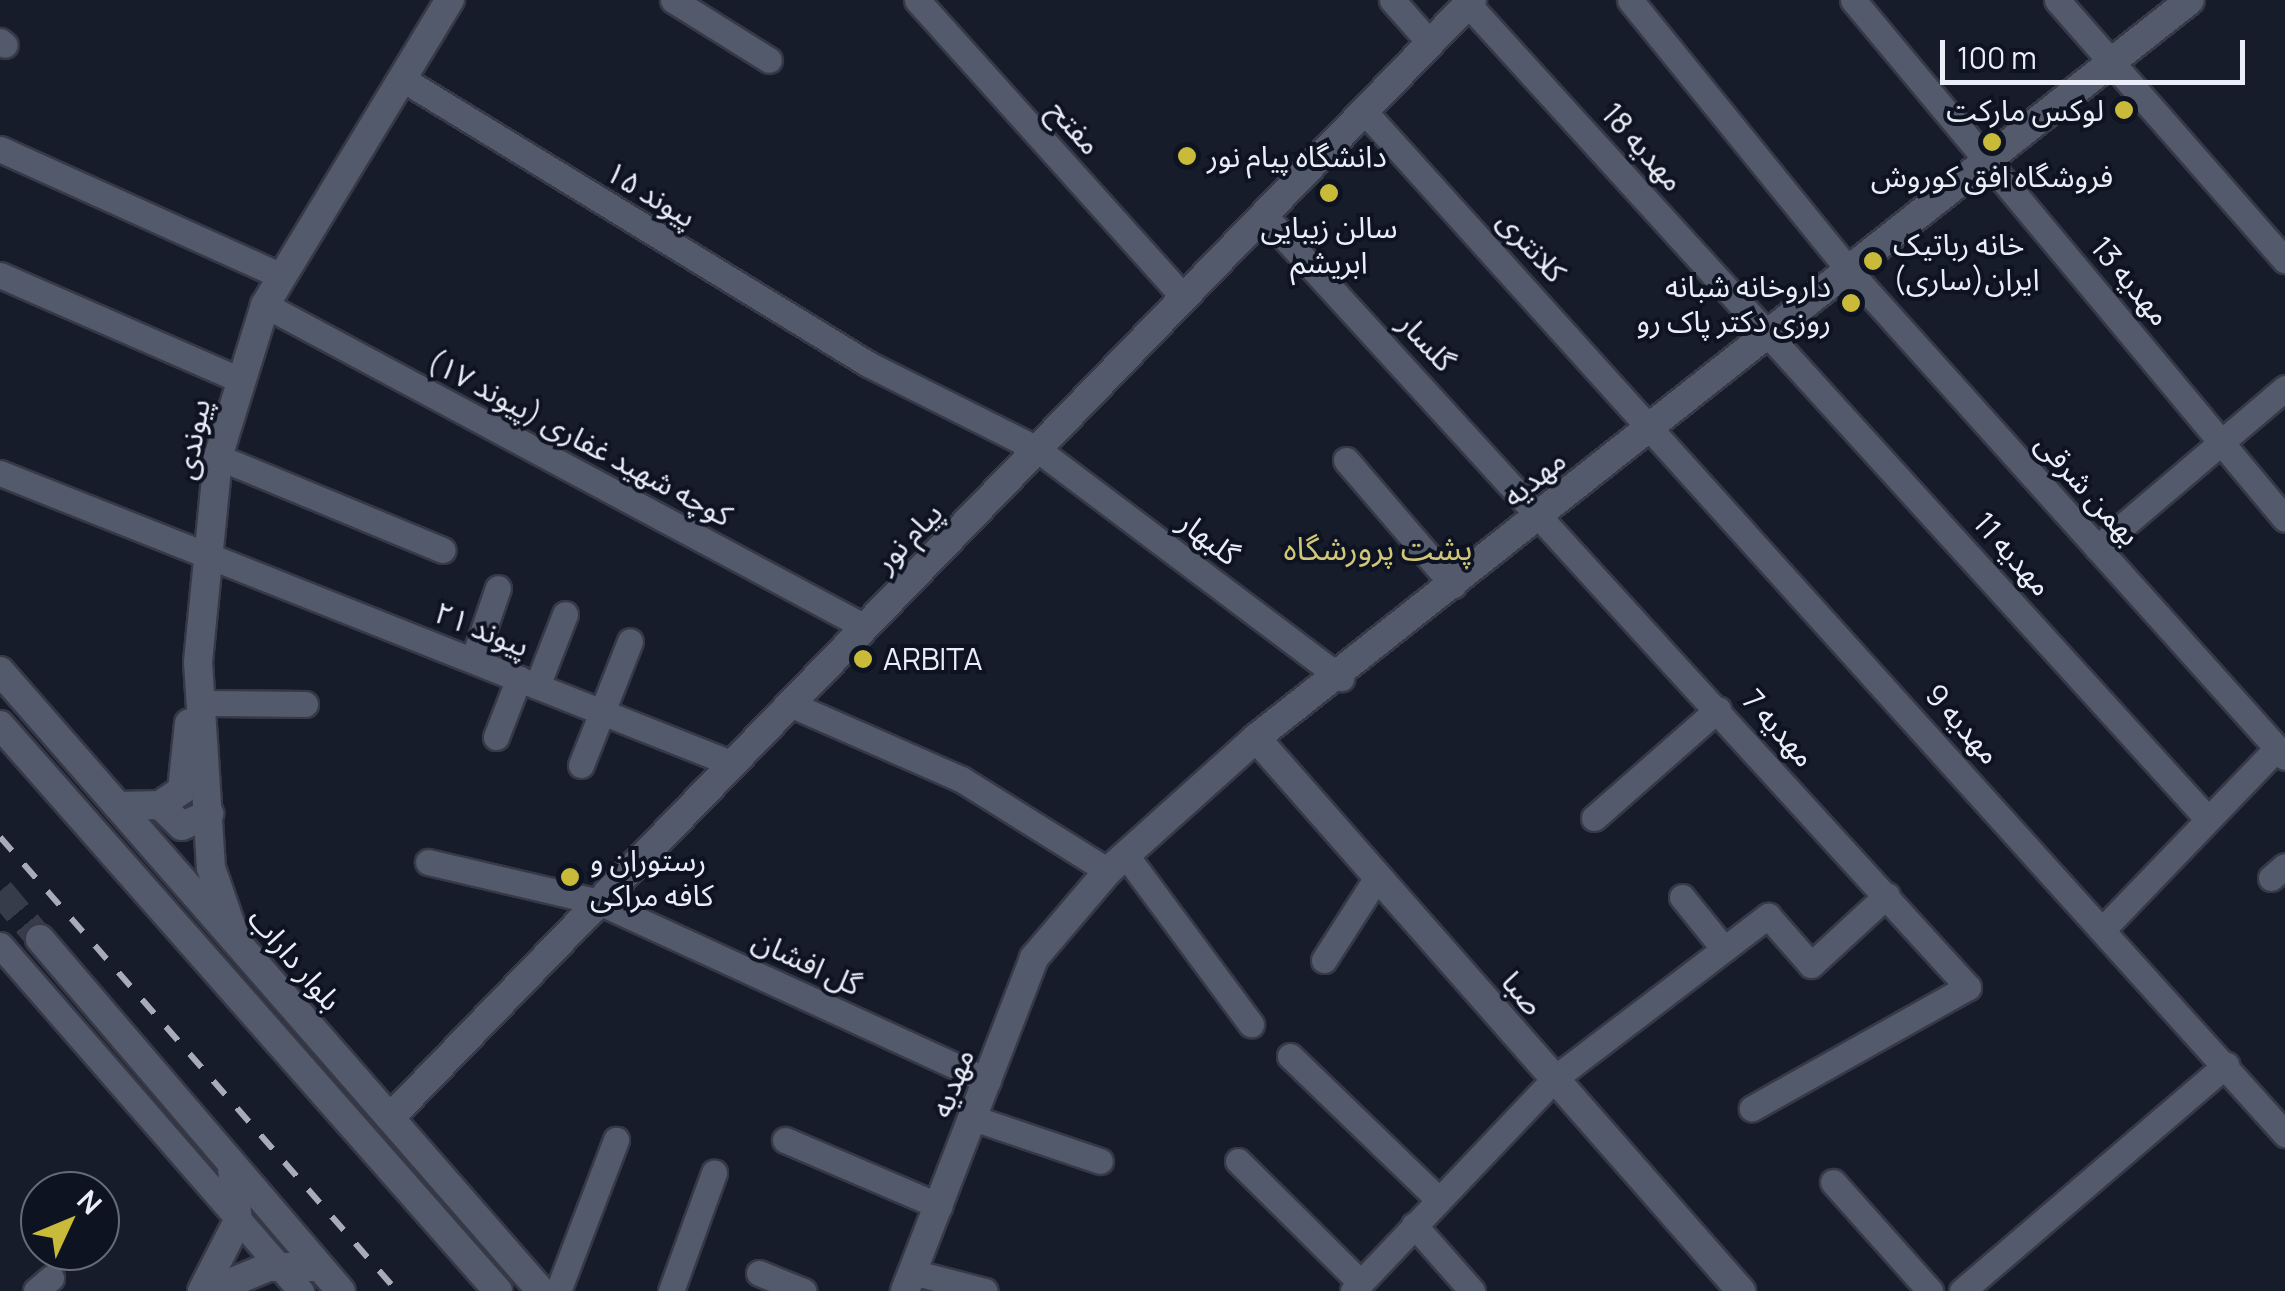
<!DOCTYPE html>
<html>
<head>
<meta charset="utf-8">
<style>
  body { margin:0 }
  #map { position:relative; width:2285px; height:1291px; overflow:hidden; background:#171c2b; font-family:Manrope,"Noto Sans Arabic",sans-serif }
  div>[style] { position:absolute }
  .secondary-tunnel>* { height:28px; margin-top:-14px; transform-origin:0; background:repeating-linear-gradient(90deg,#373c4a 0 28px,transparent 0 42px) }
  .roads { filter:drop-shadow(2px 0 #373946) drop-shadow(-2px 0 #373946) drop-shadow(0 2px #373946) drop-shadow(0 -2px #373946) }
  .minor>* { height:25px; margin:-12.5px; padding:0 12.5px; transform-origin:12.5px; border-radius:12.5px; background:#535a6c }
  .tertiary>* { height:28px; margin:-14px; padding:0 14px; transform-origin:14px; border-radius:14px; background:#535a6c }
  .secondary>* { height:28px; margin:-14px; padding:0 14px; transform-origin:14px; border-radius:14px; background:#535a6c }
  .rail>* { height:6px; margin-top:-3px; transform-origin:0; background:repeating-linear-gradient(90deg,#a8acb8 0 18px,transparent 0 36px) }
  .dots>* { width:28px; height:28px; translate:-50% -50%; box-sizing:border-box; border:5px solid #0e1322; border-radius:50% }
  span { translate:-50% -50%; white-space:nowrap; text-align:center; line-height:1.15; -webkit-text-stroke:8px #0e1322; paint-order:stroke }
  .poi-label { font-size:30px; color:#eaeef9 }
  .right { translate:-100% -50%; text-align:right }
  .left { translate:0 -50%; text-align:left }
  .street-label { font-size:30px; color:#eaeef9 }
  .neighbourhood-label { font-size:32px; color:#d0c779 }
  .north { position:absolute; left:20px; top:1171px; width:100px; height:100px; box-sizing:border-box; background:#0e1322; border:2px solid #666b78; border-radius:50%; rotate:46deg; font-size:28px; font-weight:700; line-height:40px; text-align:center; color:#eaeef9 }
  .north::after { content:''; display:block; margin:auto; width:35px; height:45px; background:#c9ba3a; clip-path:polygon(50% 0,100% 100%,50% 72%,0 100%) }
  .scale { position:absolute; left:1940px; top:40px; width:305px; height:45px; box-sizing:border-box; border:5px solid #eaeef9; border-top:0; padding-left:12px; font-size:30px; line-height:35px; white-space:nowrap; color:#eaeef9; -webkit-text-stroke:8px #0e1322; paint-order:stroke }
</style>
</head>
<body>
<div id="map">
  <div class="secondary-tunnel">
    <div style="left:0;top:891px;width:62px;rotate:50.2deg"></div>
  </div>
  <div class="roads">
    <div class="minor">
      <div style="left:673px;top:0;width:113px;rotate:32deg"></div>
      <div style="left:917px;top:0;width:400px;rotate:48.1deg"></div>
      <div style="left:1392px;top:0;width:57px;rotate:48.5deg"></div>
      <div style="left:1630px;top:0;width:351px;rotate:51deg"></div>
      <div style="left:1851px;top:273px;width:650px;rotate:48.12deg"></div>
      <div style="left:1853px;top:0;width:675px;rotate:50.23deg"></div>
      <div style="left:2057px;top:0;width:346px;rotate:48.8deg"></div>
      <div style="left:1468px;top:4px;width:1098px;rotate:47.77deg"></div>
      <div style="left:0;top:41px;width:6px;rotate:39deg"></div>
      <div style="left:401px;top:78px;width:548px;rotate:31.48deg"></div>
      <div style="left:868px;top:364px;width:189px;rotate:26.7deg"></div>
      <div style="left:1037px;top:449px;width:381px;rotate:37deg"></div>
      <div style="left:1364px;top:111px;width:1377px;rotate:48deg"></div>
      <div style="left:0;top:149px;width:308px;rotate:24.3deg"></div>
      <div style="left:1264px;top:215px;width:1045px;rotate:47.64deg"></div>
      <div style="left:1968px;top:987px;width:248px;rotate:150.7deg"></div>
      <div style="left:0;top:275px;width:260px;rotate:23.6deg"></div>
      <div style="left:265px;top:305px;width:681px;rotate:28.22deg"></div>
      <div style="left:218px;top:457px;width:243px;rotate:22.5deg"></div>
      <div style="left:1346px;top:460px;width:165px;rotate:49.4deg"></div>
      <div style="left:0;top:473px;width:789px;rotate:21.65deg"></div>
      <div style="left:2097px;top:548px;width:247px;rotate:-40.4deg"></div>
      <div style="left:473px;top:660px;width:76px;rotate:-70.9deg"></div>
      <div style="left:537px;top:686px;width:77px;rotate:-68.7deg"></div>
      <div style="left:204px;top:703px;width:101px;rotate:0.6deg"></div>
      <div style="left:790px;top:704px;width:187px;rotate:23.7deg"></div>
      <div style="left:961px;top:779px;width:173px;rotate:32deg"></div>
      <div style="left:496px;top:737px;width:63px;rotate:-68.7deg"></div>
      <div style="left:581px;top:765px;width:133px;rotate:-68.4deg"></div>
      <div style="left:1594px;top:818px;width:165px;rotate:-41.3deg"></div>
      <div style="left:1125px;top:854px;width:212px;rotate:53.5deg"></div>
      <div style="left:428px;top:862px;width:176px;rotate:13.2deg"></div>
      <div style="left:599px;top:902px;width:428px;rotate:24.7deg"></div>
      <div style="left:2271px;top:878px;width:18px;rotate:-41deg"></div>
      <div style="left:1682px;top:897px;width:67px;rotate:51.1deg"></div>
      <div style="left:2103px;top:929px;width:251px;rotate:-46.1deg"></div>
      <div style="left:0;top:945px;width:459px;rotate:49deg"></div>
      <div style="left:1324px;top:960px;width:100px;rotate:-57.3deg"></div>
      <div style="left:1290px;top:1056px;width:204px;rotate:44deg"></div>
      <div style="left:973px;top:1118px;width:134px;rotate:18.7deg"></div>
      <div style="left:785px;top:1140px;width:168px;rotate:23.2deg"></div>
      <div style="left:1238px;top:1161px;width:173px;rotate:44.8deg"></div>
      <div style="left:1833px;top:1182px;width:146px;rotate:48.3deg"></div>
      <div style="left:1414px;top:1225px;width:88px;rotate:48.7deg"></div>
      <div style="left:912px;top:1272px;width:75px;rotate:14.6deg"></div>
      <div style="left:759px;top:1273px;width:48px;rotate:22.2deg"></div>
      <div style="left:36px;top:1291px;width:20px;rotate:-41deg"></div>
      <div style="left:558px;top:1291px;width:162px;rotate:-69deg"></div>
      <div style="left:671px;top:1291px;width:126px;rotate:-70deg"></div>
      <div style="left:1353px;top:1291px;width:294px;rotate:-46.5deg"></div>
      <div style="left:1555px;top:1078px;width:268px;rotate:-37.3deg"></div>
      <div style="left:1768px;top:916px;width:65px;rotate:48.7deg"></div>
      <div style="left:1811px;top:965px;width:103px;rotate:-42.6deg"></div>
      <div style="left:1962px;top:1291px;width:348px;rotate:-40.6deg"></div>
    </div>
    <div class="tertiary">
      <div style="left:1256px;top:738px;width:736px;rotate:48.75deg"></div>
      <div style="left:160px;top:805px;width:30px;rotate:44deg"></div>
      <div style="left:182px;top:826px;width:30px;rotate:-24deg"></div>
      <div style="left:118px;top:806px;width:42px;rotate:-1.4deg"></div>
      <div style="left:160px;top:805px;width:27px;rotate:-34deg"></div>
      <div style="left:182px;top:790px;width:67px;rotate:-84deg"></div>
      <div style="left:234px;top:934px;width:70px;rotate:-109.2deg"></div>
      <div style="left:211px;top:868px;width:206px;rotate:-93.6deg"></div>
      <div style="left:198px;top:662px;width:206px;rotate:-84.4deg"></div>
      <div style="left:218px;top:457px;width:159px;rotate:-72.8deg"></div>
      <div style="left:265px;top:305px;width:357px;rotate:-58.8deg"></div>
      <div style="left:905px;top:1291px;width:357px;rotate:-68.8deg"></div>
      <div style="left:1034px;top:958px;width:114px;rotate:-49.6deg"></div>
      <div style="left:1108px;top:871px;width:199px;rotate:-41.9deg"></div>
      <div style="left:1256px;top:738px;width:1190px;rotate:-38.31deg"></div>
    </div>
    <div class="secondary">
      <div style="left:0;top:671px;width:823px;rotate:48.89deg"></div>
      <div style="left:0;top:725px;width:754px;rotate:48.66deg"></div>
      <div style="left:40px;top:939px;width:463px;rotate:49.5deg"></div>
      <div style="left:390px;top:1118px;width:1556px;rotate:-45.94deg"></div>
      <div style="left:202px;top:1291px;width:79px;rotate:-62.8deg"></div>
      <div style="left:238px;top:1221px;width:53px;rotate:-96.5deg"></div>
      <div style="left:211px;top:1291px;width:62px;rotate:-22.8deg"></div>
      <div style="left:268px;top:1267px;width:50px"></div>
    </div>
  </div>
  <div class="rail">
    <div style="left:0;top:837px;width:603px;rotate:48.83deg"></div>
  </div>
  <div class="dots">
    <div style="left:2124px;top:110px;background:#c9ba3a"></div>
    <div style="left:1992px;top:142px;background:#c9ba3a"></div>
    <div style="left:1187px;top:156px;background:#c9ba3a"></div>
    <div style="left:1329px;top:193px;background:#c9ba3a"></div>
    <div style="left:1873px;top:261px;background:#c9ba3a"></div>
    <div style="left:1851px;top:303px;background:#c9ba3a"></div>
    <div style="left:863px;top:659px;background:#c9ba3a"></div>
    <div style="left:570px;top:877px;background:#c9ba3a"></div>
  </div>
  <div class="poi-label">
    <span class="right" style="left:2104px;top:110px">لوکس مارکت</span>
    <span class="left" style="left:1207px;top:156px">دانشگاه پیام نور</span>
    <span style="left:1992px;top:176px">فروشگاه افق کوروش</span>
    <span style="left:1329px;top:244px">سالن زیبایی<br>ابریشم</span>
    <span class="left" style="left:1893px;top:261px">خانه رباتیک<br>ایران(ساری)</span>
    <span class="right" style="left:1831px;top:303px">داروخانه شبانه<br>روزی دکتر پاک رو</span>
    <span class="left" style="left:883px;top:659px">ARBITA</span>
    <span class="left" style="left:590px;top:877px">رستوران و<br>کافه مراکی</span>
  </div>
  <div class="street-label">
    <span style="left:1075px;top:127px;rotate:48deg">مفتح</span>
    <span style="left:1643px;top:147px;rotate:48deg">مهدیه 18</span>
    <span style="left:651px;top:194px;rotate:31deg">پیوند ۱۵</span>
    <span style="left:1532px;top:246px;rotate:48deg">کلانتری</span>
    <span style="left:2131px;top:281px;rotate:50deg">مهدیه 13</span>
    <span style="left:1427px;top:342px;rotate:47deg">گلسار</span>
    <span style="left:580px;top:438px;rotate:28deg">کوچه شهید غفاری (پیوند ۱۷)</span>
    <span style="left:192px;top:439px;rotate:-79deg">پیوندی</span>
    <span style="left:1534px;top:478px;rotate:-39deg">مهدیه</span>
    <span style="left:2088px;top:489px;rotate:48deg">بهمن شرقی</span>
    <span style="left:908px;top:537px;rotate:-46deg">پیام نور</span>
    <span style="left:1209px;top:538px;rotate:37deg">گلبهار</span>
    <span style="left:2013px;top:554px;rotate:48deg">مهدیه 11</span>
    <span style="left:482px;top:629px;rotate:22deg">پیوند ۲۱</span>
    <span style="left:1963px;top:724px;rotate:48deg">مهدیه 9</span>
    <span style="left:1779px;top:728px;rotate:48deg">مهدیه 7</span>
    <span style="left:295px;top:959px;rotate:49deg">بلوار داراب</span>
    <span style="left:807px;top:962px;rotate:25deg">گل افشان</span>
    <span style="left:1523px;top:993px;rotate:49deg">صبا</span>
    <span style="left:952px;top:1083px;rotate:-69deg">مهدیه</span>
  </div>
  <div class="neighbourhood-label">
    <span style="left:1378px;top:548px">پشت پرورشگاه</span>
  </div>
  <div class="north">N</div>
  <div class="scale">100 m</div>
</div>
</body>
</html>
